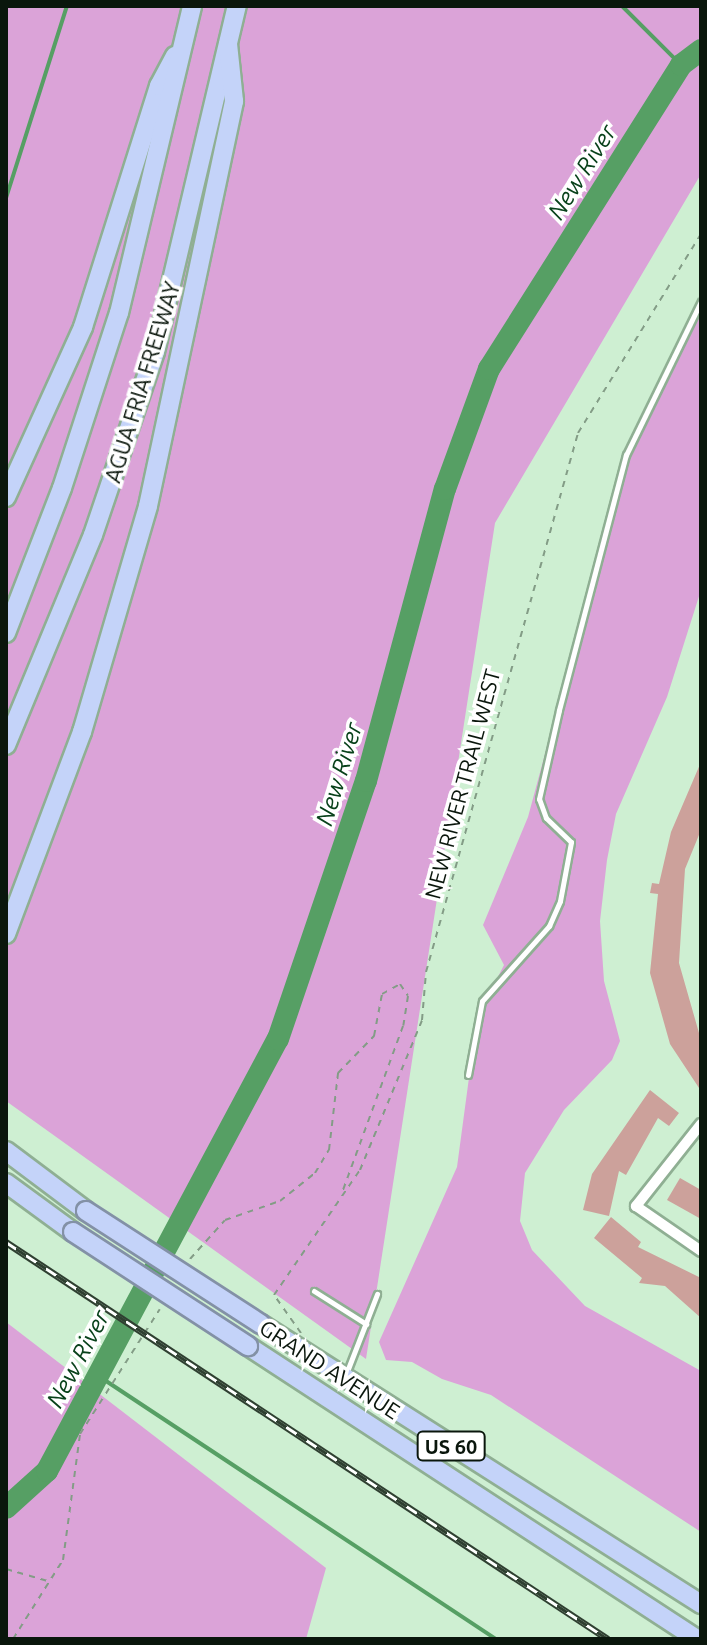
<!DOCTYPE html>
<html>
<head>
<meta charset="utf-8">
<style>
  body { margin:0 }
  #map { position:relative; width:707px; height:1645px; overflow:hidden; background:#ceefd2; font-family:Ubuntu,sans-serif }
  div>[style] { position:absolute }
  .green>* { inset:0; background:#dba3d8 }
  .stream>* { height:4px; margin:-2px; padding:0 2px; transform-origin:2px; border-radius:2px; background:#569f64 }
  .river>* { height:22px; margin:-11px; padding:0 11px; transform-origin:11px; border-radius:11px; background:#569f64 }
  .building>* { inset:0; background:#cca19b }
  .path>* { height:2px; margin-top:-1px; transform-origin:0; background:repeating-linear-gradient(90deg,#839c86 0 6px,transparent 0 12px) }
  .roads { filter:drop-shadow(2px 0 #8faf93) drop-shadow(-2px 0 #8faf93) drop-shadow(0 2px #8faf93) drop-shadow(0 -2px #8faf93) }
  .lane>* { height:5px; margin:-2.5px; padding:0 2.5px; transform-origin:2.5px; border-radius:2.5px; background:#fff }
  .street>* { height:10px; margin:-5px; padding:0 5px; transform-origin:5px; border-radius:5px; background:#fff }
  .highway>* { height:18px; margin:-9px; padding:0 9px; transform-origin:9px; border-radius:9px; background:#c4d3f9 }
  .rail>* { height:7px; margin-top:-3.5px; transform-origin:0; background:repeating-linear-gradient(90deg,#fff 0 12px,#2f3f31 0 24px); box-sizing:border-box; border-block:2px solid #2f3f31 }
  .bridges { filter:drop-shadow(2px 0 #8391a6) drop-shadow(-2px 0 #8391a6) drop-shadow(0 2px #8391a6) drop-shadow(0 -2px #8391a6) }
  .highway-bridge>* { height:18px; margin:-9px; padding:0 9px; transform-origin:9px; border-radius:9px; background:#c4d3f9 }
  span { translate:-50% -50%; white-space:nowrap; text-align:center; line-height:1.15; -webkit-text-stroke:7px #fff; paint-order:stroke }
  .shield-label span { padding:2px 6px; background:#fff; border:2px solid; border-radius:6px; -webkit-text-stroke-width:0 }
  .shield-label { font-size:20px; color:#0a160c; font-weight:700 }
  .street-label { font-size:22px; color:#0a160c }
  .water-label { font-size:24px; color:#09421b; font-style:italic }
  .frame { position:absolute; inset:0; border:8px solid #0a160c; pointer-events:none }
</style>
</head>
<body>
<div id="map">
  <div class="green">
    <div style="clip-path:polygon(6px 6px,701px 6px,701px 174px,495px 523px,366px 1359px,6px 1101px)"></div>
    <div style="clip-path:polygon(701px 306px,701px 590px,667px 697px,616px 814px,607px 860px,600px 921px,604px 981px,620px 1041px,612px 1060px,564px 1110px,525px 1173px,520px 1221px,532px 1250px,585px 1306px,701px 1371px,701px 1532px,491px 1395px,442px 1379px,412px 1362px,386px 1360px,379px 1342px,457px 1167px,477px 1018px,504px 965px,483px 925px,528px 817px,615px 494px,631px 448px)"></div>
    <div style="clip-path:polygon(6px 1322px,326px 1568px,306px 1639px,6px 1639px)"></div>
  </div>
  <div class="stream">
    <div style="left:622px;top:6px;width:83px;rotate:45deg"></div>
    <div style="left:6px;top:198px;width:201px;rotate:-72.4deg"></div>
    <div style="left:97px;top:1375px;width:478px;rotate:33.5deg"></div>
  </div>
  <div class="river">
    <div style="left:6px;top:1508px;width:55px;rotate:-42.1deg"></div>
    <div style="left:47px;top:1471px;width:490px;rotate:-61.9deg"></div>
    <div style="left:278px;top:1039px;width:273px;rotate:-71.2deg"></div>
    <div style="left:366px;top:781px;width:302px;rotate:-74.9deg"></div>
    <div style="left:445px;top:489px;width:128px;rotate:-69.9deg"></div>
    <div style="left:489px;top:369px;width:360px;rotate:-57.7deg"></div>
    <div style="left:681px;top:65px;width:25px;rotate:-37deg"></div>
  </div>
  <div class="building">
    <div style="clip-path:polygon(701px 762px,701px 830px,685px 869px,679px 963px,701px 1040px,701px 1091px,670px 1044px,650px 973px,658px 894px,650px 893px,652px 883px,659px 884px,671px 832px)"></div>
    <div style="clip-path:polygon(650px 1090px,679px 1113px,669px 1126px,658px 1118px,626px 1175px,619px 1171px,609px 1216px,583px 1210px,592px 1174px)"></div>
    <div style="clip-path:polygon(680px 1178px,701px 1190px,701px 1219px,667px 1200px)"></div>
    <div style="clip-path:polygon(611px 1217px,641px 1242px,638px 1247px,701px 1278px,701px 1318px,665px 1286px,639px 1283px,642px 1278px,594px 1238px)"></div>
  </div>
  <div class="path">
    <div style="left:190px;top:1259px;width:52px;rotate:-48.1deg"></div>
    <div style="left:225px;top:1220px;width:58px;rotate:-19.1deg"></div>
    <div style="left:280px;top:1201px;width:45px;rotate:-38.7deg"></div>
    <div style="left:315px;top:1173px;width:27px;rotate:-59deg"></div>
    <div style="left:329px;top:1150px;width:78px;rotate:-83.3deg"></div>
    <div style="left:338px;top:1073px;width:52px;rotate:-45.8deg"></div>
    <div style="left:374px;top:1036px;width:43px;rotate:-79.2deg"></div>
    <div style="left:382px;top:994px;width:21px;rotate:-29deg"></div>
    <div style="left:400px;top:984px;width:14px;rotate:56deg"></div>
    <div style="left:408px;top:996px;width:30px;rotate:99deg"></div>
    <div style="left:403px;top:1026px;width:175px;rotate:110.1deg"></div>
    <div style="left:301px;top:1333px;width:47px;rotate:-125.4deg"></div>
    <div style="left:274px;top:1295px;width:152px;rotate:-55.5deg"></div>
    <div style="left:360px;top:1170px;width:162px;rotate:-67.5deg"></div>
    <div style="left:422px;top:1020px;width:48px;rotate:-85.2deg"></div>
    <div style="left:426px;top:972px;width:560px;rotate:-74.25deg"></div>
    <div style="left:578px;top:433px;width:234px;rotate:-58.3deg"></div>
    <div style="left:6px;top:1569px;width:47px;rotate:16.1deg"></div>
    <div style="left:13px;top:1639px;width:93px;rotate:-57.7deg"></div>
    <div style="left:63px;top:1560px;width:127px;rotate:-82.3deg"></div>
    <div style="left:80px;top:1434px;width:148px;rotate:-57.4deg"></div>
  </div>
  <div class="roads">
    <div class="lane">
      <div style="left:468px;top:1075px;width:75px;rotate:-79.3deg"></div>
      <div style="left:482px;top:1001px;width:101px;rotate:-48.2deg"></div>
      <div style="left:549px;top:926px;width:27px;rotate:-66deg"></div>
      <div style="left:560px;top:901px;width:60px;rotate:-79.4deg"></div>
      <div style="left:571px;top:842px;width:35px;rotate:-136deg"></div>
      <div style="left:546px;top:818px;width:20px;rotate:-110deg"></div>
      <div style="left:539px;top:799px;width:91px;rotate:-77.3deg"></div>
      <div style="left:559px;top:710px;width:264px;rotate:-75.3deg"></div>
      <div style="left:626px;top:455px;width:171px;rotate:-64deg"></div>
      <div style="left:314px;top:1291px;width:62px;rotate:32.4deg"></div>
      <div style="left:346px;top:1374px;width:86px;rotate:-68.8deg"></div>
    </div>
    <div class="street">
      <div style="left:701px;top:1124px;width:105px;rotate:128.4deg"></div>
      <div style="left:636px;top:1206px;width:79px;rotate:34.7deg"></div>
    </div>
    <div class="highway">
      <div style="left:6px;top:497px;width:187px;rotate:-65.6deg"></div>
      <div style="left:83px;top:327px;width:253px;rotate:-72.5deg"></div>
      <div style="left:159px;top:86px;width:34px;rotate:-62deg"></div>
      <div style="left:6px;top:633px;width:155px;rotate:-68.9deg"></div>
      <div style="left:62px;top:488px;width:184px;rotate:-72deg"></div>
      <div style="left:119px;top:313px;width:316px;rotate:-76.6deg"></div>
      <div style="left:6px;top:745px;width:227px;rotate:-67.5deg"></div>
      <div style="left:93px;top:535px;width:193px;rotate:-71.3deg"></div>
      <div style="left:155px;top:352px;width:356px;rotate:-76.7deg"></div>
      <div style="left:6px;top:934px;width:216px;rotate:-69.4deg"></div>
      <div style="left:82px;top:732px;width:235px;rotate:-73.7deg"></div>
      <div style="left:148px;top:506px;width:414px;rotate:-78deg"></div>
      <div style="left:234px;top:101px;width:57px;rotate:-96deg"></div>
      <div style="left:6px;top:1151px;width:100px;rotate:36.9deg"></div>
      <div style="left:6px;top:1183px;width:83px;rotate:36.2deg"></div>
      <div style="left:261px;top:1324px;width:522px;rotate:32.47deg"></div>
      <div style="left:248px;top:1346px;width:536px;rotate:33.13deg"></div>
    </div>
  </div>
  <div class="rail">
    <div style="left:6px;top:1242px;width:721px;rotate:33.4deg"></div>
  </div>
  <div class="bridges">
    <div class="highway-bridge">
      <div style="left:86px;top:1211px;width:208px;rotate:32.9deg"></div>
      <div style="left:73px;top:1232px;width:209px;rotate:33.1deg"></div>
    </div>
  </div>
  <div class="shield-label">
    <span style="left:451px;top:1446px">US 60</span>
  </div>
  <div class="street-label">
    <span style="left:142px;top:382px;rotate:-73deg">AGUA FRIA FREEWAY</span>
    <span style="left:462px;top:784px;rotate:-75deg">NEW RIVER TRAIL WEST</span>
    <span style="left:330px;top:1369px;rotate:33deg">GRAND AVENUE</span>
  </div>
  <div class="water-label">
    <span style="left:582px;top:172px;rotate:-58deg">New River</span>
    <span style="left:339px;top:774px;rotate:-73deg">New River</span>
    <span style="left:78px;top:1359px;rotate:-62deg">New River</span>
  </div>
  <div class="frame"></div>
</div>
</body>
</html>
